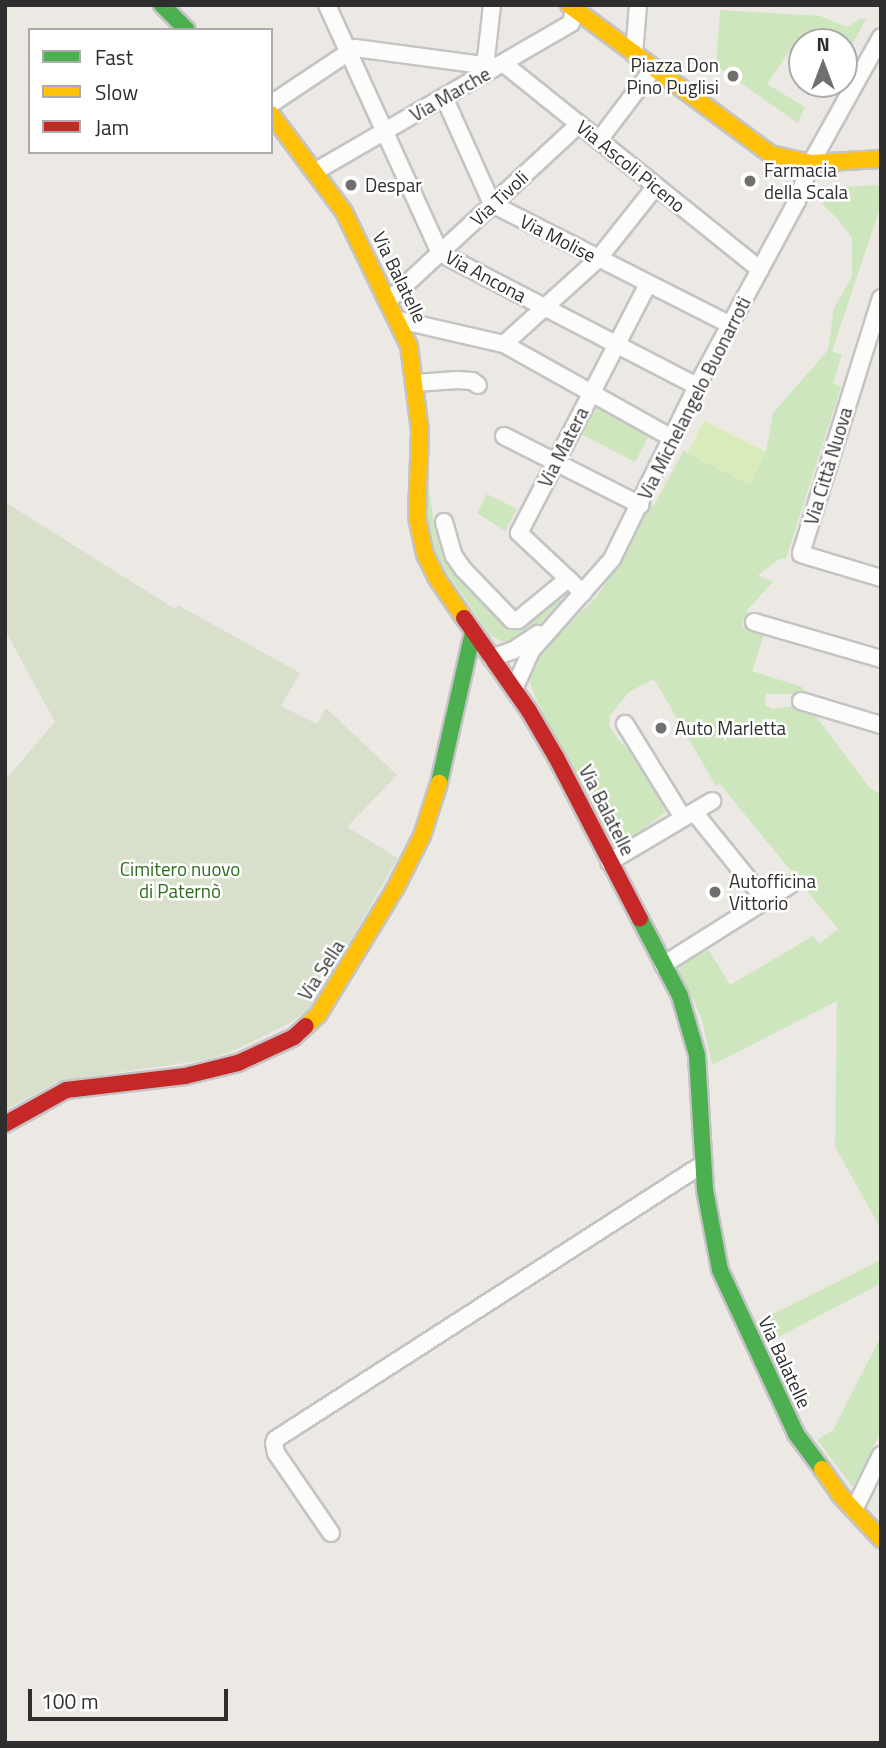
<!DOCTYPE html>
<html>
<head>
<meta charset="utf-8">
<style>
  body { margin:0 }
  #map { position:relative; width:886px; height:1748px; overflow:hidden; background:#ece8e4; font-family:"Titillium Web",sans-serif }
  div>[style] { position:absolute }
  .green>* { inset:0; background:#cee6be }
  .cemetery>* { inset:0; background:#d8e0cc }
  .pitch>* { inset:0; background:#d9eabb }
  .roads { filter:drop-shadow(2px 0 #c5c4c5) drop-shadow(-2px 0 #c5c4c5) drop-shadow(0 2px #c5c4c5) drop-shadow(0 -2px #c5c4c5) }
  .street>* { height:16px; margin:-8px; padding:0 8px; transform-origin:8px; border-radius:8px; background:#fcfcfb }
  .fast>* { height:16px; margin:-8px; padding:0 8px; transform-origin:8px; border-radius:8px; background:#4caf50 }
  .slow>* { height:16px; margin:-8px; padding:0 8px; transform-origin:8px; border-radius:8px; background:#ffc107 }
  .jam>* { height:16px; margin:-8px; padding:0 8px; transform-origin:8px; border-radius:8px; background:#c62828 }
  .dots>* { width:19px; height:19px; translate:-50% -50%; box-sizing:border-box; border:4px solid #fff; border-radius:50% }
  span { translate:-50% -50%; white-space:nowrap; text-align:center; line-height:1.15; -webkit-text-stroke:5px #fff; paint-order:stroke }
  .poi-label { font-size:19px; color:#2e2e2e }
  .right { translate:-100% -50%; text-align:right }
  .left { translate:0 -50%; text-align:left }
  .street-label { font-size:19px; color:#2e2e2e }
  .park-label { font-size:19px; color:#2c6e1b }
  .frame { position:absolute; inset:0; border:7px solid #2e2e2e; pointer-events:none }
  .legend { position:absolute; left:28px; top:28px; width:245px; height:126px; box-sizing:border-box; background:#fff; border:2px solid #ababab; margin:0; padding:9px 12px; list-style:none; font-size:21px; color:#2e2e2e }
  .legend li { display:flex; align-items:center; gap:14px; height:35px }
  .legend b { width:35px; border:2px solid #ababab }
  .north { position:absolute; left:788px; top:28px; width:70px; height:70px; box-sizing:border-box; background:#fff; border:2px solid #ababab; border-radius:50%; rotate:0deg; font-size:19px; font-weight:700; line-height:28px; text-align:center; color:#2e2e2e }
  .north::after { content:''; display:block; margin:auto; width:24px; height:32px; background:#706f6e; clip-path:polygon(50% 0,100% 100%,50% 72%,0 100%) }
  .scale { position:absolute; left:28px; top:1689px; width:200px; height:32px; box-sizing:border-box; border:4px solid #2e2e2e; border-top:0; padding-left:9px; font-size:21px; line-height:24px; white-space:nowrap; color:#2e2e2e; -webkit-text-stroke:5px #fff; paint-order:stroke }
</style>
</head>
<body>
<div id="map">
  <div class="green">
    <div style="clip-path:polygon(720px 10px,820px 16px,847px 27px,861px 18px,866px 19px,849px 51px,844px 54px,844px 42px,797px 40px,767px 84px,805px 107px,798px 123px,716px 66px)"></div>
    <div style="clip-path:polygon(881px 185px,881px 205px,832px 351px,842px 355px,833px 383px,841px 387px,786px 559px,781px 558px,758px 575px,773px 582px,748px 609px,742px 626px,765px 632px,752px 671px,802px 687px,806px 694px,766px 694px,765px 705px,772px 709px,800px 705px,811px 710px,869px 787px,881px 795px,881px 1229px,835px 1147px,837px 1001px,712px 1065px,701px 1016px,679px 971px,680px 965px,709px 950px,730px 985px,813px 936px,819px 944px,838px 929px,720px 784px,716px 786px,654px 679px,629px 692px,609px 717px,610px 727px,618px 739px,641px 763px,665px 800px,666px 811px,617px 852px,546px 723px,530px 683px,530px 671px,536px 658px,597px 596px,616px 568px,649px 503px,654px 506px,683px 451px,750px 485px,766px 452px,773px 413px,828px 350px,834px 308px,852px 276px,852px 238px,837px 218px,822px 204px,834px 190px,840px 187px)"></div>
    <div style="clip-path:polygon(595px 403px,650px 434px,635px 462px,579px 433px)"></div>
    <div style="clip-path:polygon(428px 482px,433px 518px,446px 558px,504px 627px,509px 631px,518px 630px,560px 599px,562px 602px,521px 641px,503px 642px,490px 635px,443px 567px,436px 554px,427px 515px)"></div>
    <div style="clip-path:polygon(487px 494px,517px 509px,505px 531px,477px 513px)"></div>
    <div style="clip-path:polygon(881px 1260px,881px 1289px,878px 1285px,765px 1344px,755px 1323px)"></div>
    <div style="clip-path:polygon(881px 1336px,881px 1431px,853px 1487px,817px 1440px,833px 1430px)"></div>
  </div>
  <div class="cemetery">
    <div style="clip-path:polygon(5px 502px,175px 609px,178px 605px,300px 673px,281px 706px,317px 724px,326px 708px,397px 775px,347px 827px,398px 858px,322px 989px,308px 1010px,290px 1023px,231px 1052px,205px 1060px,59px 1081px,5px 1110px,5px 780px,55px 722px,5px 630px)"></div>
  </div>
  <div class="pitch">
    <div style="clip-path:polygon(704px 421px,766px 452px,750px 485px,687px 454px)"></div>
  </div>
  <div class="roads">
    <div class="street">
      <div style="left:327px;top:5px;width:273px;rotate:65.5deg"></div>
      <div style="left:440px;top:253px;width:289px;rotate:27.4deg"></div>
      <div style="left:634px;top:54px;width:49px;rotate:-85.3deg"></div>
      <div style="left:503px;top:63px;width:330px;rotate:38.8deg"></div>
      <div style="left:492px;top:69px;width:13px;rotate:-119deg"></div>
      <div style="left:486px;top:58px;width:53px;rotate:-83.5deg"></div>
      <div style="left:444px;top:97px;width:117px;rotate:65.8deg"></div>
      <div style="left:492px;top:204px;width:267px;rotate:26.9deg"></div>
      <div style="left:271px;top:104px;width:101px;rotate:-33.7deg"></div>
      <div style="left:355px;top:48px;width:121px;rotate:7.6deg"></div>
      <div style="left:475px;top:64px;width:18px;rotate:16deg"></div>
      <div style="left:599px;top:140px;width:89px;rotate:-52.7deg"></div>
      <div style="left:316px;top:171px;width:295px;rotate:-30.1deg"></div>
      <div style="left:571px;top:23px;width:18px;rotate:-77deg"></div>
      <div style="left:881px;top:298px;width:268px;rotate:107.4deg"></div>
      <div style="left:801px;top:554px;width:84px;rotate:16.7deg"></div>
      <div style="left:389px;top:300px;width:259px;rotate:-42.8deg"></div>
      <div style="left:399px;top:320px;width:108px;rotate:12.9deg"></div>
      <div style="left:504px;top:344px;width:127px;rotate:-42.1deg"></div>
      <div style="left:598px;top:259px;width:93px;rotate:-51.5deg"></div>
      <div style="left:504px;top:344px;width:193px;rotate:29.2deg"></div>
      <div style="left:416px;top:383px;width:41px;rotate:-4.2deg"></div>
      <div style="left:457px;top:380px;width:15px;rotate:4deg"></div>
      <div style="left:472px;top:381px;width:7px;rotate:34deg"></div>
      <div style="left:504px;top:436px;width:153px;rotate:26.9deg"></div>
      <div style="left:444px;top:522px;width:35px;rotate:74deg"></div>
      <div style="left:454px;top:556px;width:16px;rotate:55deg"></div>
      <div style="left:463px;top:569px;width:71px;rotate:46.1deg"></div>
      <div style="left:512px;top:620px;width:6px"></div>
      <div style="left:518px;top:620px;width:65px;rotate:-39.4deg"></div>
      <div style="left:583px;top:593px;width:88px;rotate:-136.8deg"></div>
      <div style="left:519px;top:533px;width:280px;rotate:-62.6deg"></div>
      <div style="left:754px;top:622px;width:132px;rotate:16.2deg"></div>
      <div style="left:491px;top:658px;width:24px;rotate:-19deg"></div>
      <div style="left:514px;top:650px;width:29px;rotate:-34deg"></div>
      <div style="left:514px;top:689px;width:42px;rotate:-65.9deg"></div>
      <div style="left:531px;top:651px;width:123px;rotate:-48.6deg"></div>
      <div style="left:612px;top:559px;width:193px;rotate:-63.8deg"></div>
      <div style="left:697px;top:386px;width:210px;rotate:-61.6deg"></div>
      <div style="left:797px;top:201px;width:40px;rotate:-69.8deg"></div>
      <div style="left:811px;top:163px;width:144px;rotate:-60.9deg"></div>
      <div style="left:801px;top:701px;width:84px;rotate:16.7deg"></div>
      <div style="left:625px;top:724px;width:110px;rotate:58.3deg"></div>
      <div style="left:694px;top:812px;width:114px;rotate:51deg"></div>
      <div style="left:609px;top:862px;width:120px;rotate:-30.6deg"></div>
      <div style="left:663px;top:965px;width:150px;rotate:-32.2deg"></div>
      <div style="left:854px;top:1510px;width:61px;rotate:-63.9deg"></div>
      <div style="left:331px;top:1533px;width:97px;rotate:-124.5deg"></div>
      <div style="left:276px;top:1453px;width:10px;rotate:-101deg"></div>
      <div style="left:274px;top:1443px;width:4px;rotate:-63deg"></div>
      <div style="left:276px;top:1439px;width:508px;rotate:-32.78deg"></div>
    </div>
    <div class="fast">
      <div style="left:162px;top:5px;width:35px;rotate:45deg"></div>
      <div style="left:439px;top:783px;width:155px;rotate:-77.3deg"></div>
      <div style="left:640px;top:919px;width:87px;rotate:62.5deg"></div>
      <div style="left:680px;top:996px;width:61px;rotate:73.9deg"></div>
      <div style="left:697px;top:1055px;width:135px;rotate:86.6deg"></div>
      <div style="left:705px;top:1190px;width:81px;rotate:79.4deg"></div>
      <div style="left:720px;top:1270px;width:181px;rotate:65.1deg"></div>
      <div style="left:796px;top:1434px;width:44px;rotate:53.4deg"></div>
    </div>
    <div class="slow">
      <div style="left:569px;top:5px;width:250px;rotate:36.5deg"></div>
      <div style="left:770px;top:154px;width:42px;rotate:12.4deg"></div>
      <div style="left:811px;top:163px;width:70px;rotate:-3.3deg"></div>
      <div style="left:271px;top:114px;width:122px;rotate:53.3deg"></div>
      <div style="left:344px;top:212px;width:149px;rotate:64.1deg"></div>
      <div style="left:409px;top:346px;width:86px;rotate:82.6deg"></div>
      <div style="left:420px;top:431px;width:86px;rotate:92deg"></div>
      <div style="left:417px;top:517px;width:38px;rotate:78deg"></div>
      <div style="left:425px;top:554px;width:25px;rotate:64deg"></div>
      <div style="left:436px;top:577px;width:50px;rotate:55.7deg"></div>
      <div style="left:306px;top:1026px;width:16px;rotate:-43deg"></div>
      <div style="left:318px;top:1015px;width:148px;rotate:-58.6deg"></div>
      <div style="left:395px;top:889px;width:59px;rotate:-63deg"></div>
      <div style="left:422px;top:836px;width:56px;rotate:-72.2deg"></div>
      <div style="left:822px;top:1469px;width:33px;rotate:55deg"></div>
      <div style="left:841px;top:1496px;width:59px;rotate:47.1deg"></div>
    </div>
    <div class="jam">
      <div style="left:464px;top:618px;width:113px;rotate:55deg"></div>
      <div style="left:529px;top:711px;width:53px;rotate:59.6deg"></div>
      <div style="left:556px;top:757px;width:182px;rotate:62.6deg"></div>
      <div style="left:5px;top:1124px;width:70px;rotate:-29.1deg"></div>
      <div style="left:66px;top:1090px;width:120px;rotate:-6.7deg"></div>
      <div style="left:185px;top:1076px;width:55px;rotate:-13.8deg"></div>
      <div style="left:238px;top:1063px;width:62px;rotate:-24.9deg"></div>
      <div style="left:294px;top:1037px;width:16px;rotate:-43deg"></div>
    </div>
  </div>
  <div class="dots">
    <div style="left:733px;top:76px;background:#706f6e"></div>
    <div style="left:750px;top:181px;background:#706f6e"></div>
    <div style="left:351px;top:185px;background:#706f6e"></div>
    <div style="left:661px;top:728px;background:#706f6e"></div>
    <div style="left:715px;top:892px;background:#706f6e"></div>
  </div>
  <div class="poi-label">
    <span class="right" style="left:719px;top:76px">Piazza Don<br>Pino Puglisi</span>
    <span class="left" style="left:764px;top:181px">Farmacia<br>della Scala</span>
    <span class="left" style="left:365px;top:185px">Despar</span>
    <span class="left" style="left:675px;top:728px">Auto Marletta</span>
    <span class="left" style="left:729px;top:892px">Autofficina<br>Vittorio</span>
  </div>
  <div class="street-label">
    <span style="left:450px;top:94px;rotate:-30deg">Via Marche</span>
    <span style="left:631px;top:166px;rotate:39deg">Via Ascoli Piceno</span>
    <span style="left:499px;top:198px;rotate:-43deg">Via Tivoli</span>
    <span style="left:558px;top:238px;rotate:27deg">Via Molise</span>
    <span style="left:486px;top:276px;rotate:28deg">Via Ancona</span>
    <span style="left:400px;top:277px;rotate:64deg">Via Balatelle</span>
    <span style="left:694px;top:398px;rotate:-63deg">Via Michelangelo Buonarroti</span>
    <span style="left:563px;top:447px;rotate:-63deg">Via Matera</span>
    <span style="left:828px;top:466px;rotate:-73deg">Via Città Nuova</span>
    <span style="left:607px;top:810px;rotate:63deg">Via Balatelle</span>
    <span style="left:321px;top:970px;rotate:-57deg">Via Sella</span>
    <span style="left:785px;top:1362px;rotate:65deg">Via Balatelle</span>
  </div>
  <div class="park-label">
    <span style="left:180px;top:880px">Cimitero nuovo<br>di Paternò</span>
  </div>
  <div class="frame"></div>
  <ul class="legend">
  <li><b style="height:9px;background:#4caf50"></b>Fast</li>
  <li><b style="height:9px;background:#ffc107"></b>Slow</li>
  <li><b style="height:9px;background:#c62828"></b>Jam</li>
  </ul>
  <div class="north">N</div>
  <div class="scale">100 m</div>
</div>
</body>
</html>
